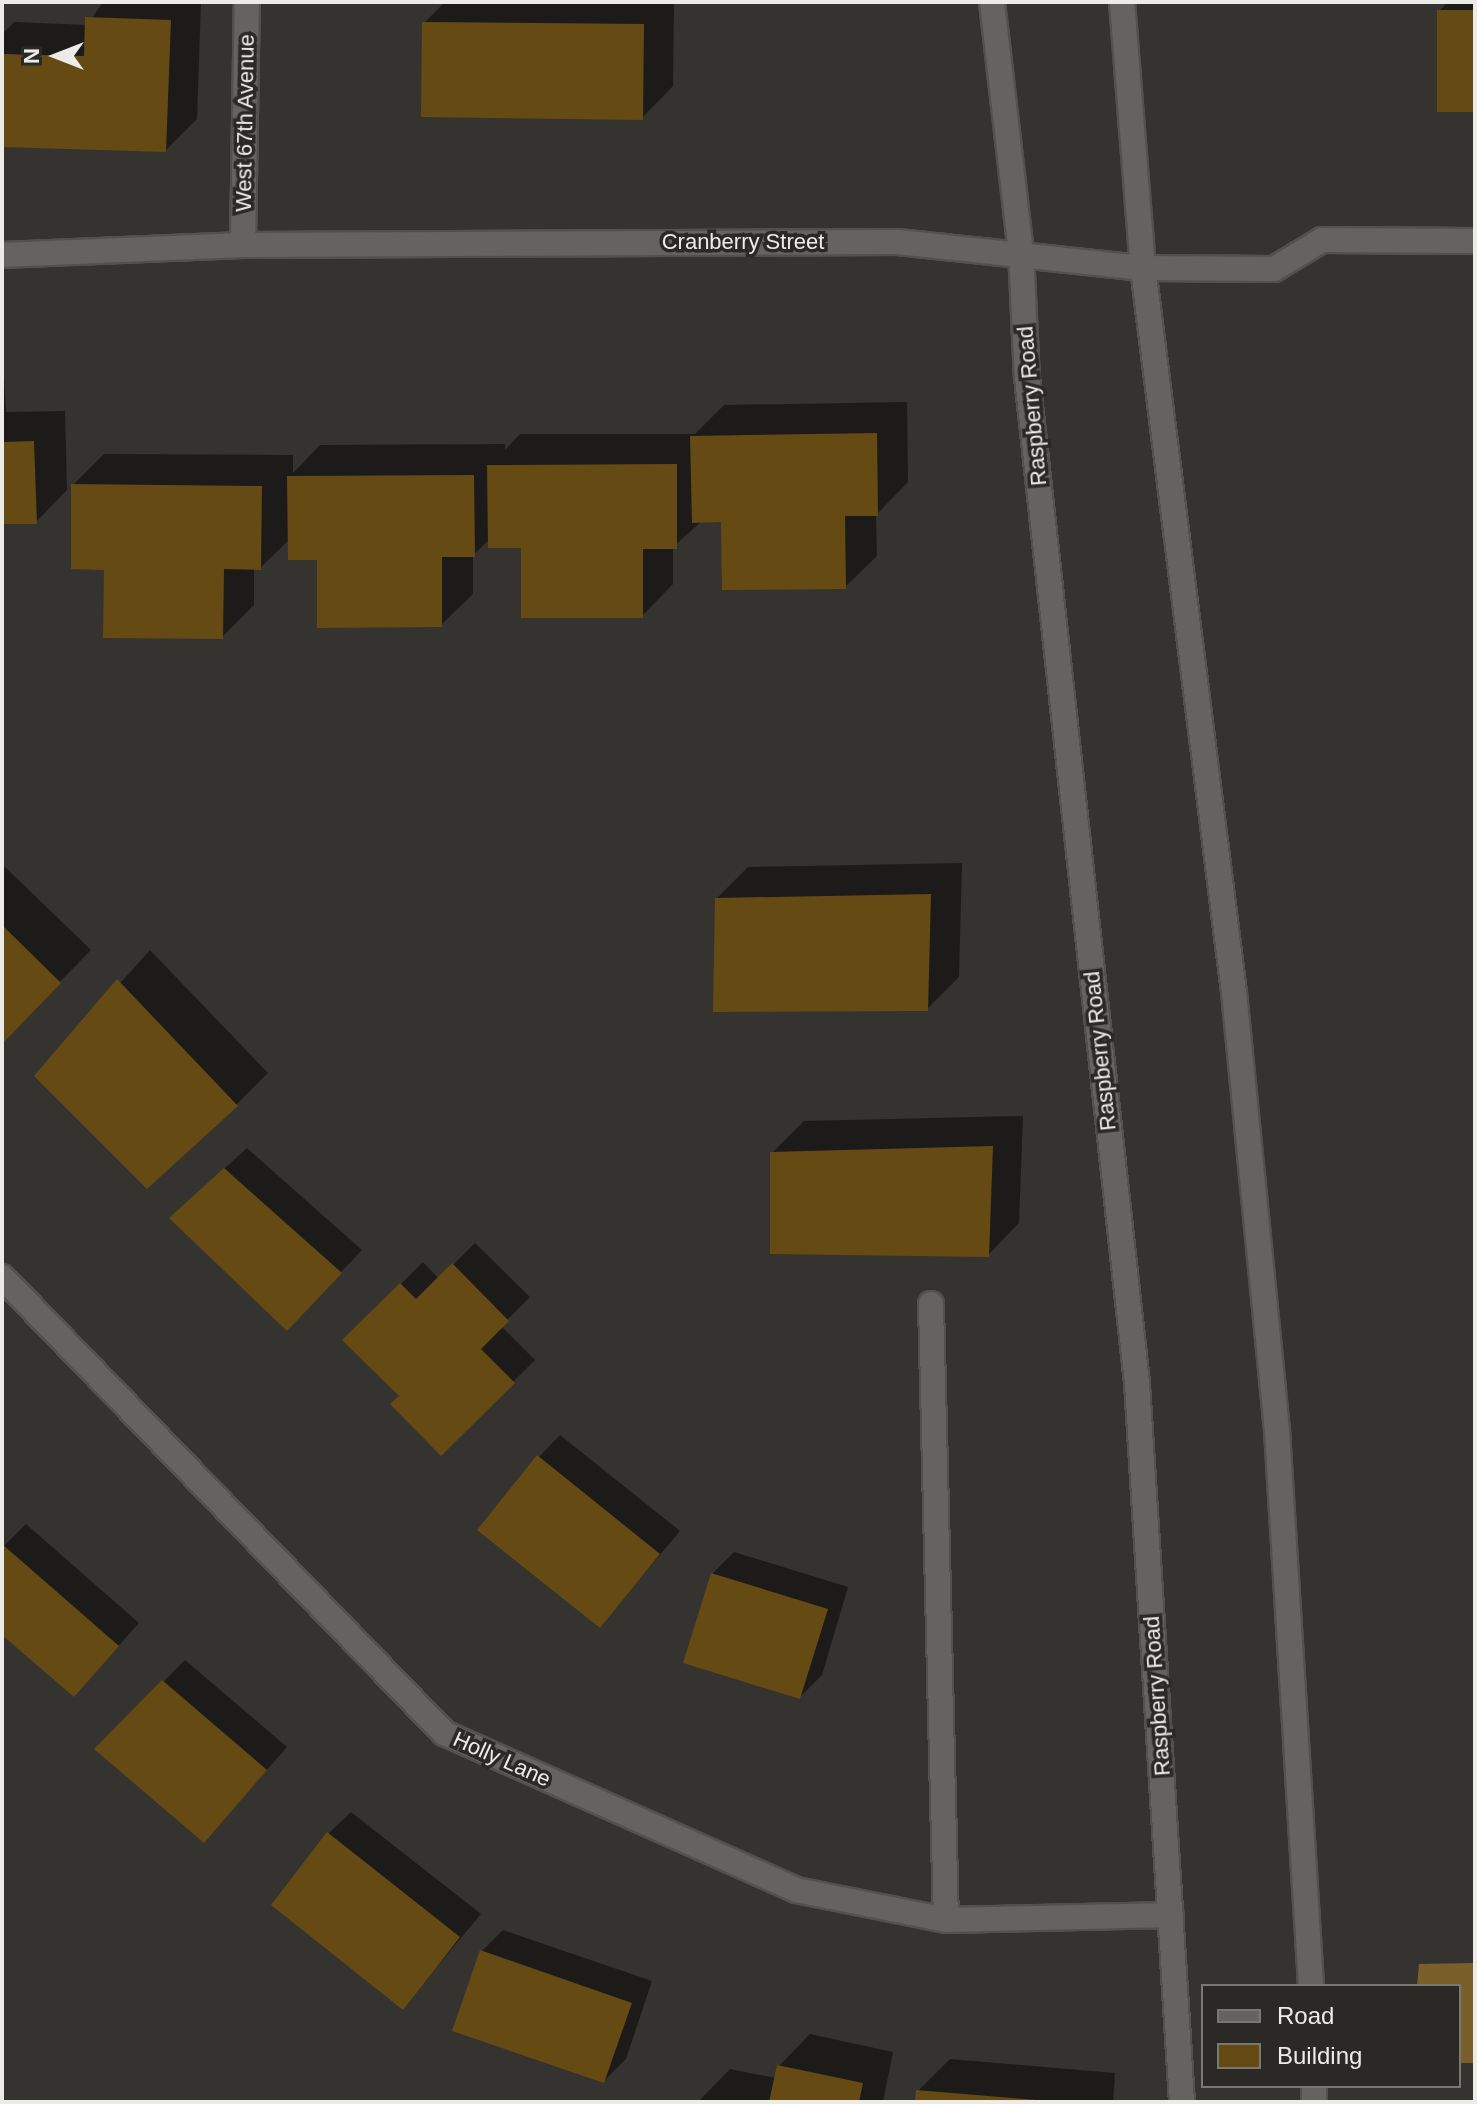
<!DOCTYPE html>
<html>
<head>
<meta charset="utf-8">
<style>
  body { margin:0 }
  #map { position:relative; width:1477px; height:2104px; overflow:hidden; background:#35332f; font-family:Arial,sans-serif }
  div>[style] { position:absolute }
  .forest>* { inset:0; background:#7b5f2b }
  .shadow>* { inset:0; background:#0007 }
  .building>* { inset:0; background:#664a14 }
  .roads { filter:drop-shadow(2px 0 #53514d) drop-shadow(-2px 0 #53514d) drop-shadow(0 2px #53514d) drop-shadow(0 -2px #53514d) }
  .lane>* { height:24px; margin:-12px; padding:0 12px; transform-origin:12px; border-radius:12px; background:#65635f }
  .street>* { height:24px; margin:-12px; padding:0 12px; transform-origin:12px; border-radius:12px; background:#65635f }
  .secondary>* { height:24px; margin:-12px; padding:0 12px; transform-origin:12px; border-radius:12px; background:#65635f }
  span { translate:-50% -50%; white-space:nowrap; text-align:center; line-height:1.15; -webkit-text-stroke:7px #2b2926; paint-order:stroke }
  .street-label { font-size:22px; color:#ecebe8 }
  .frame { position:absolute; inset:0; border:4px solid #ecebe8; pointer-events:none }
  .legend { position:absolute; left:1201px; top:1984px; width:260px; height:104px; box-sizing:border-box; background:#2b2926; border:2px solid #787774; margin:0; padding:10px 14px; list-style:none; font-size:24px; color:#ecebe8 }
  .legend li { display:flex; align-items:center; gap:16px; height:40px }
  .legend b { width:40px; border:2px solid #787774 }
  .north { position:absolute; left:16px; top:16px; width:80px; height:80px; -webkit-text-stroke:6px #2b2926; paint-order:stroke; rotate:270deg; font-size:22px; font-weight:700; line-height:32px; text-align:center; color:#ecebe8 }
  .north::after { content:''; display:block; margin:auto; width:28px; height:36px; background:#ecebe8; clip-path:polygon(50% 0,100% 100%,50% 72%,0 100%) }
</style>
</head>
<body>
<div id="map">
  <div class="forest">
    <div style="clip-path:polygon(1475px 1963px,1475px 2063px,1459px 2063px,1459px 1986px,1417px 1986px,1419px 1964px)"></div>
  </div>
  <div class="shadow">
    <div style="clip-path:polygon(103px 2px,201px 2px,197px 119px,166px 150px,2px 145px,2px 34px,14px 22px,87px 25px)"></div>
    <div style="clip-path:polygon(445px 2px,674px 2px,673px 86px,642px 118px,424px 23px)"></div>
    <div style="clip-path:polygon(1448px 2px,1475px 2px,1475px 110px,1439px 11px)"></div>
    <div style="clip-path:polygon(2px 337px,6px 412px,65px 411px,67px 490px,36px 522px,2px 522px)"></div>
    <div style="clip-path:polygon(907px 402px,908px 482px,876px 515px,877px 556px,845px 587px,723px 520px,703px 520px,673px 547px,673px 584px,642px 616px,523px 546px,490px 539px,473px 555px,473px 594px,441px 625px,290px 539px,260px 568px,254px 568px,254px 605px,222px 637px,106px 568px,73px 485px,104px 454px,293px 455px,293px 473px,320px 445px,505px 444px,505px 450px,520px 434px,695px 434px,724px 405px)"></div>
    <div style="clip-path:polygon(962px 863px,959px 977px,927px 1009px,717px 898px,748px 867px)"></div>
    <div style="clip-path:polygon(2px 864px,91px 950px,2px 1041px)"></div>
    <div style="clip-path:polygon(150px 950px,268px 1073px,236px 1105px,37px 1076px)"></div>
    <div style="clip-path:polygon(1023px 1116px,1019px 1223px,988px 1255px,772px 1153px,804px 1121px)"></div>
    <div style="clip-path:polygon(247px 1148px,362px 1250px,309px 1306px,193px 1197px)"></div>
    <div style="clip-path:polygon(475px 1243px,530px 1297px,501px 1326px,535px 1360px,441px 1453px,401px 1396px,345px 1340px,423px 1262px,439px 1279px)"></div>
    <div style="clip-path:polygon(560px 1435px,680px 1531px,600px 1626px,539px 1457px)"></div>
    <div style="clip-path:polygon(26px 1524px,139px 1623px,74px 1695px,2px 1632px,2px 1548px)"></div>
    <div style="clip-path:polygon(734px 1552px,848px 1587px,822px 1675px,800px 1697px,712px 1574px)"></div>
    <div style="clip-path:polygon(185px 1660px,287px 1747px,204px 1841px,97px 1749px)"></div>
    <div style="clip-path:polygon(351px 1812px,481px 1914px,403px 2007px,329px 1833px)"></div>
    <div style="clip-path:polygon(503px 1930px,652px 1981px,626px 2059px,604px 2081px,481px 1952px)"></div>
    <div style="clip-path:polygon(810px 2034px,893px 2052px,883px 2102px,698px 2102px,730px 2069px,776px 2078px,779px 2066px)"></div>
    <div style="clip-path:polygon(950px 2059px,1115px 2073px,1113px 2102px,917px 2102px,918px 2091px)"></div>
  </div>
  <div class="building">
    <div style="clip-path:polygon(1437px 10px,1475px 10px,1475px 112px,1437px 112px)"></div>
    <div style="clip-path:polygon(85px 17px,171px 20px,166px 152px,2px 147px,2px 54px,84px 56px)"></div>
    <div style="clip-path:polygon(422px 22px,644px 24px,643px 120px,421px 117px)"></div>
    <div style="clip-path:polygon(877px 433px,878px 516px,845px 516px,846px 589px,722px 590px,721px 522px,692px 523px,690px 436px)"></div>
    <div style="clip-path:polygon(34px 441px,37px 524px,2px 524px,2px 442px)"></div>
    <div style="clip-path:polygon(677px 464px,677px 549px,643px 549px,643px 618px,521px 618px,521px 548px,488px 548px,487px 465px)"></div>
    <div style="clip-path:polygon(474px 475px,475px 557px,442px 557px,442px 627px,317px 628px,317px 560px,288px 560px,287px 476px)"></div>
    <div style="clip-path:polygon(71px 484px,262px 486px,261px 570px,224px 569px,223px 639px,103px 638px,104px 570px,71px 569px)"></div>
    <div style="clip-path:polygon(931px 894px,928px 1011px,713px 1012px,715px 898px)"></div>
    <div style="clip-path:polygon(2px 925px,61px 983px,2px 1044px)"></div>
    <div style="clip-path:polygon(117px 979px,238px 1106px,147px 1189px,34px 1076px)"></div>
    <div style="clip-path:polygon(993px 1146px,989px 1257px,770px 1254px,770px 1152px)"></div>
    <div style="clip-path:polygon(224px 1168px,342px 1273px,287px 1331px,169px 1218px)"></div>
    <div style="clip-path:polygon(452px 1263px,509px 1321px,481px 1349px,515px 1383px,441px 1456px,390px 1404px,399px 1396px,342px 1340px,400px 1283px,416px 1299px)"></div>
    <div style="clip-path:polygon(537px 1455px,660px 1554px,600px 1628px,477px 1530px)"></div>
    <div style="clip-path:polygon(2px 1544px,119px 1646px,74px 1697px,2px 1635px)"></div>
    <div style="clip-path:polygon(711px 1573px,828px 1609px,800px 1699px,683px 1663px)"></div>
    <div style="clip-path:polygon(162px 1680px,267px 1770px,204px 1843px,94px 1749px)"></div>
    <div style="clip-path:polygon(327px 1832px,460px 1937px,403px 2010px,271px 1905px)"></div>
    <div style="clip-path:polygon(480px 1950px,632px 2003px,604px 2083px,452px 2031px)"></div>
    <div style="clip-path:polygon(777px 2065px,863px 2083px,859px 2102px,769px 2102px)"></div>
    <div style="clip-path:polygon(916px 2090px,1036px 2100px,1036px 2102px,915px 2102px)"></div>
  </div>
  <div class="roads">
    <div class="lane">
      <div style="left:931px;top:1304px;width:616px;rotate:88.61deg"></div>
    </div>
    <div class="street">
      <div style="left:243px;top:245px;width:243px;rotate:-89.1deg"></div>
      <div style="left:2px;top:255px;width:241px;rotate:-2.4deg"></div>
      <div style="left:243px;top:245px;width:655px;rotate:-0.26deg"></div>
      <div style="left:898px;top:242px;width:246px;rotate:6.1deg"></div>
      <div style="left:1143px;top:268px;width:131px;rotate:0.4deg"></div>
      <div style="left:1274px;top:269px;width:56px;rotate:-31.1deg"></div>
      <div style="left:1322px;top:240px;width:153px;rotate:0.4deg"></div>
      <div style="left:2px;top:1277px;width:635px;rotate:45.89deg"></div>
      <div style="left:444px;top:1733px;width:385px;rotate:24deg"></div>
      <div style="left:796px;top:1890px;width:153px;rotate:11.3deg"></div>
      <div style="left:946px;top:1920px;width:225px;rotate:-1.3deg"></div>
    </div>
    <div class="secondary">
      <div style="left:992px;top:2px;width:252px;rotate:83.4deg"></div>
      <div style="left:1021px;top:252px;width:125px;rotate:87.3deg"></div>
      <div style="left:1027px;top:377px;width:1012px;rotate:83.76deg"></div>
      <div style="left:1137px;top:1383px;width:720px;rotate:86.42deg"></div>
      <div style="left:1122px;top:2px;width:267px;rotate:85.5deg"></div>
      <div style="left:1143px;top:268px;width:730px;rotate:82.84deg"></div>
      <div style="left:1234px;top:992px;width:441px;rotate:84.4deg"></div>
      <div style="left:1277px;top:1431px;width:556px;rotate:86.49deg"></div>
      <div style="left:1314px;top:2086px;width:16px;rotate:90deg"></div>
    </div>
  </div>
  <div class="street-label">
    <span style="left:245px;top:123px;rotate:-89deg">West 67th Avenue</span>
    <span style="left:743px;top:242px">Cranberry Street</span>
    <span style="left:1032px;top:406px;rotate:-95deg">Raspberry Road</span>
    <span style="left:1100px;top:1051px;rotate:-96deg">Raspberry Road</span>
    <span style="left:1157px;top:1696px;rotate:-94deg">Raspberry Road</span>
    <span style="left:502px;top:1759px;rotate:24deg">Holly Lane</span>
  </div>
  <div class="frame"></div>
  <ul class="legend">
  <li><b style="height:10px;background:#65635f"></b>Road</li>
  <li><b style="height:22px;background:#664a14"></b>Building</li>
  </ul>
  <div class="north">N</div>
</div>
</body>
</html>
